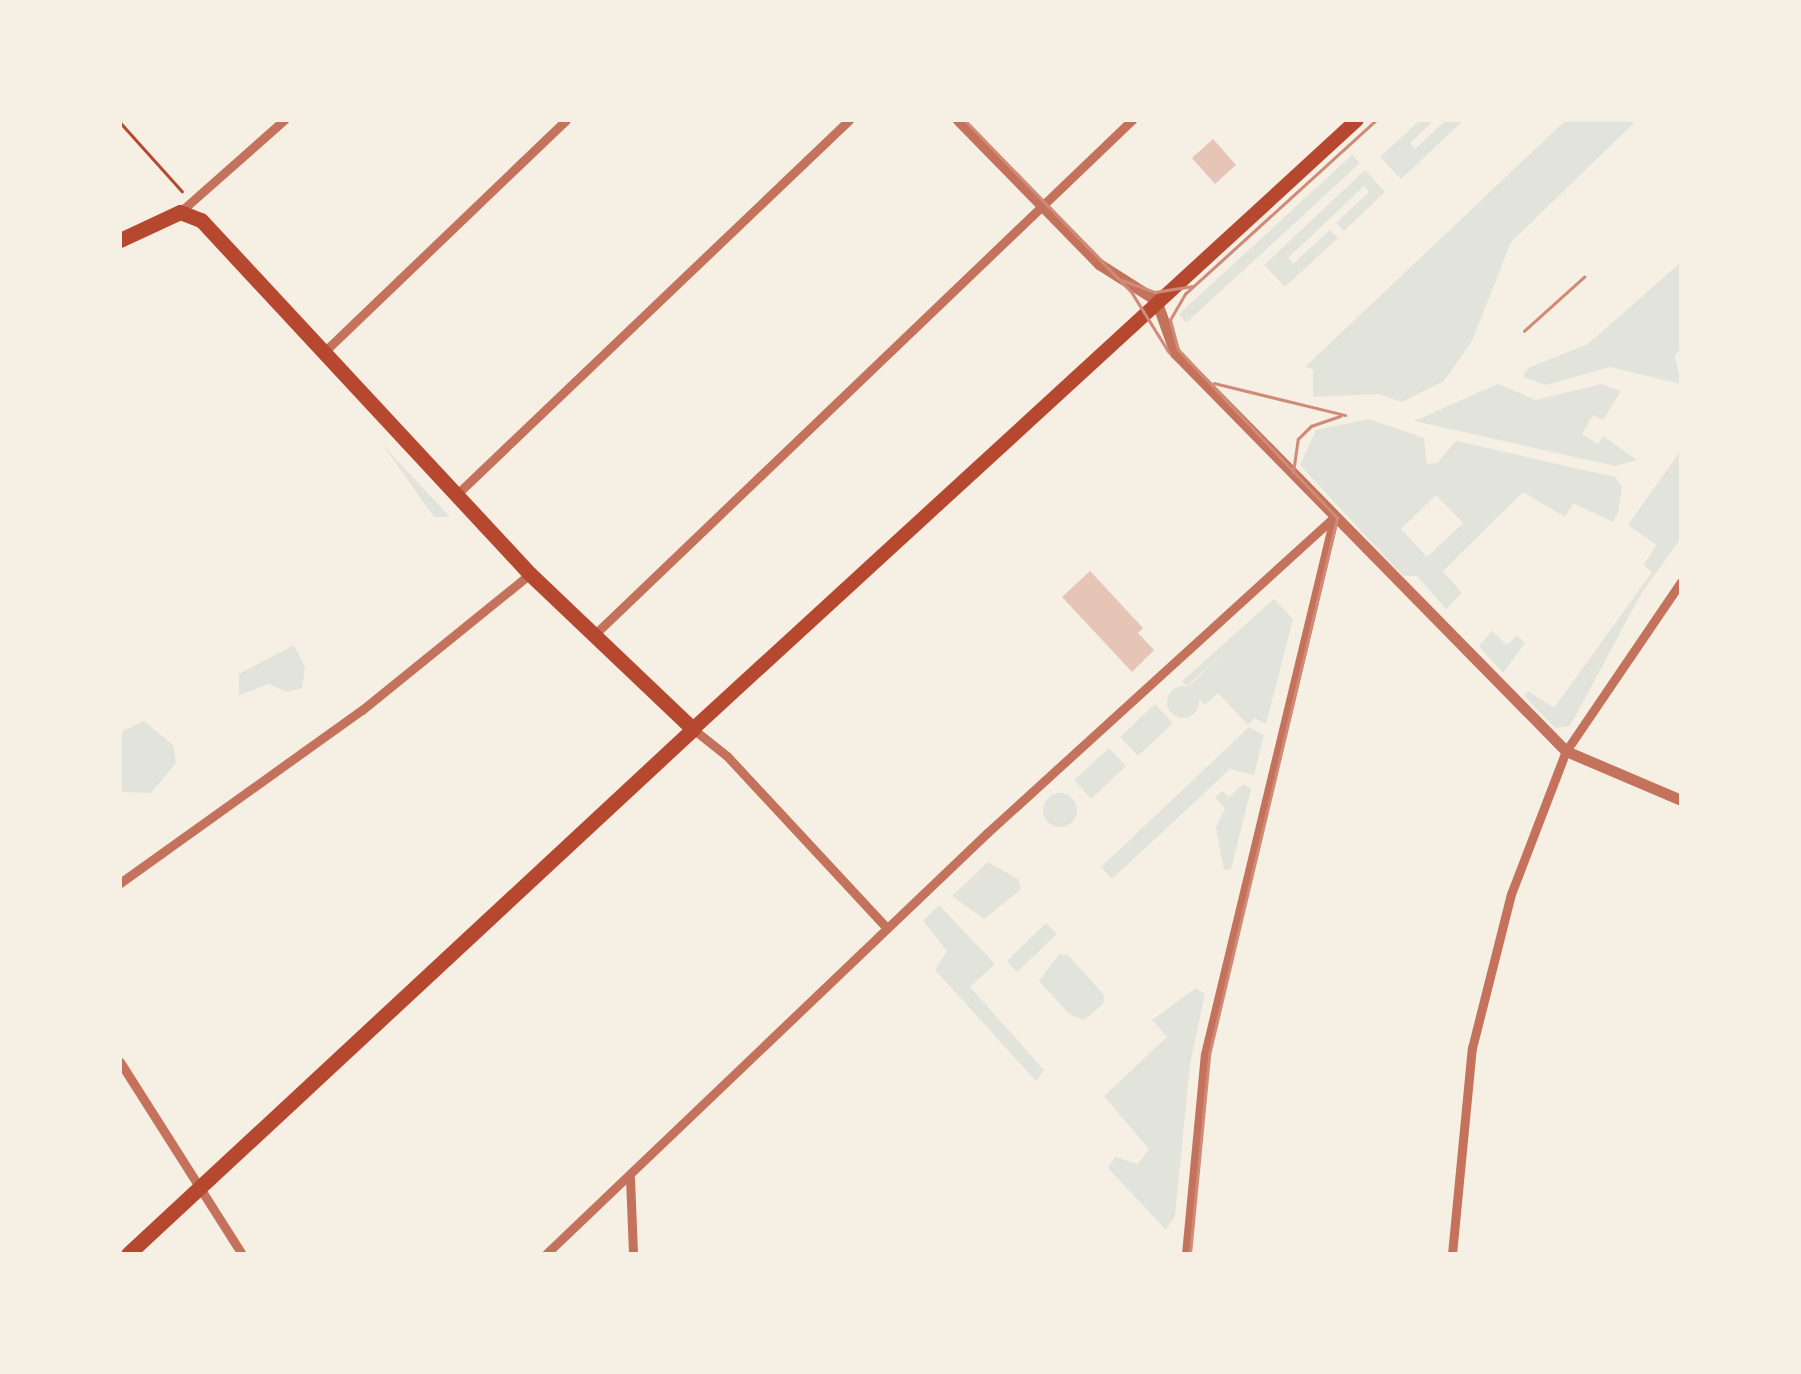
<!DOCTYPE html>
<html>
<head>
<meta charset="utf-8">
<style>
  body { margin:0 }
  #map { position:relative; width:1801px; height:1374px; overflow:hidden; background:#f6efe4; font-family:Rubik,sans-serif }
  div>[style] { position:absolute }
  .green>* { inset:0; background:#e2e4dc }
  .round { border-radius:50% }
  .building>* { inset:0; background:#e6c5b7 }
  .path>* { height:2.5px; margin:-1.25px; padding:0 1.25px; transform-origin:1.25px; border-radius:1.25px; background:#b5482f }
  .minor>* { height:9px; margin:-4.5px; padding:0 4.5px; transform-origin:4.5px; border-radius:4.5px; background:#c5725c }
  .tertiary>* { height:11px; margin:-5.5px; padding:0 5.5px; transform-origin:5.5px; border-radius:5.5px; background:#c5725c }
  .secondary>* { height:14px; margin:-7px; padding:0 7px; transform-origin:7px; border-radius:7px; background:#b5482f }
  .primary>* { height:15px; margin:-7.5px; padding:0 7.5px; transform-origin:7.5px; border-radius:7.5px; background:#b5482f }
  .tram>* { height:2.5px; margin:-1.25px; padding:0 1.25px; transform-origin:1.25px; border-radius:1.25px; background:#cf8b77 }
  span { translate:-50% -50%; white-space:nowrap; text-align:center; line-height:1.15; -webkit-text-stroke:10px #f6efe4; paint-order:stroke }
  .frame { position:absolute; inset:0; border:122px solid #f6efe4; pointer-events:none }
</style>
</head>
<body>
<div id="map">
  <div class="green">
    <div style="clip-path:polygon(1420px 120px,1434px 120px,1410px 143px,1415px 149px,1446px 120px,1464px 120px,1401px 179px,1380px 157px)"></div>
    <div style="clip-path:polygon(1566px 120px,1637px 120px,1511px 242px,1472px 341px,1444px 381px,1402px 402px,1378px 394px,1313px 397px,1313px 369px,1305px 367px)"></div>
    <div style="clip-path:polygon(1352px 155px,1360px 163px,1186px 323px,1179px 314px)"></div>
    <div style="clip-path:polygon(1365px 170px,1385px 192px,1344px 231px,1336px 223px,1369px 192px,1364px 186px,1288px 258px,1293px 264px,1330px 230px,1338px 238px,1285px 287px,1264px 265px)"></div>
    <div style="clip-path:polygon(1681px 262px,1681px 348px,1675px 356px,1681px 384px,1610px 367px,1546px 385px,1523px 377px,1528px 368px,1588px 344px)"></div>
    <div style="clip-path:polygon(1498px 384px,1536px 400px,1601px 384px,1621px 391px,1603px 420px,1593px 415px,1582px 434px,1598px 444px,1603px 436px,1637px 460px,1615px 466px,1414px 421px)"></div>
    <div style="clip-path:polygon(evenodd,1369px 419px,1424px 438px,1427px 464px,1437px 463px,1456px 441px,1615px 477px,1622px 487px,1618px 512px,1613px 522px,1573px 503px,1565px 517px,1523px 492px,1443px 571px,1462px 593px,1446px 609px,1417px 576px,1403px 576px,1300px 465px,1316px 430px,1369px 419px,1436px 495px,1463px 523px,1427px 557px,1401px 529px,1436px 495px)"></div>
    <div style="clip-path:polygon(382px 444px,450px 517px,434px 517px)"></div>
    <div style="clip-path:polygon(1681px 450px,1681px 538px,1641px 594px,1570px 726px,1555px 728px,1524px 696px,1528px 691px,1554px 708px,1652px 572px,1643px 565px,1657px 545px,1628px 525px)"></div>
    <div style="clip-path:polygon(1274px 599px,1293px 619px,1266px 724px,1254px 718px,1248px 725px,1218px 693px,1205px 705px,1188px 687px,1222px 654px,1187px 686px,1182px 681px)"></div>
    <div style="clip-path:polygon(1492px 631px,1507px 645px,1517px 635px,1525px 643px,1503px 673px,1479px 646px)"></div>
    <div style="clip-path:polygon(294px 645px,305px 668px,302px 688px,287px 692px,269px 684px,239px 695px,239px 674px)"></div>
    <div class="round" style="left:1167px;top:686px;width:32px;height:32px"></div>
    <div style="clip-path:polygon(1155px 704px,1173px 723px,1138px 756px,1120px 737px)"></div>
    <div style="clip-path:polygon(144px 721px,173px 745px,176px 763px,151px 793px,120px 792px,120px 732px)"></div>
    <div style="clip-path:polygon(1249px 727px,1264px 735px,1254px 775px,1230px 769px,1112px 879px,1101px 867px)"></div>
    <div style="clip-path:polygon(1109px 748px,1126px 766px,1091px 799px,1074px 780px)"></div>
    <div style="clip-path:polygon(1243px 784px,1251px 789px,1231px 869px,1224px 870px,1216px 828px,1225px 808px,1215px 798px,1222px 791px,1229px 797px)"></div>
    <div class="round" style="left:1043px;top:793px;width:34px;height:34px"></div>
    <div style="clip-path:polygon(988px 862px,1018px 879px,1021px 889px,984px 919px,952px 896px)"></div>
    <div style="clip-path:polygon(939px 905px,995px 964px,970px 987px,1044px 1070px,1036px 1081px,935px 970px,947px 951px,923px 921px)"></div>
    <div style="clip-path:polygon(1046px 923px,1057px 934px,1017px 972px,1007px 961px)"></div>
    <div style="clip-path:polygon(1059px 954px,1069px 956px,1104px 995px,1103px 1004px,1084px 1020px,1069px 1014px,1039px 981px)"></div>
    <div style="clip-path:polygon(1196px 988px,1205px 994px,1190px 1064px,1175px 1216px,1166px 1230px,1108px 1168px,1115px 1157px,1138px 1164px,1149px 1149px,1104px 1096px,1167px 1037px,1152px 1020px)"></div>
  </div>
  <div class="building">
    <div style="clip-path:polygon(1213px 139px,1236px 165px,1215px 184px,1192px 158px)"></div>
    <div style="clip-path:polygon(1090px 571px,1143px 628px,1138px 633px,1154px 650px,1132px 672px,1062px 597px)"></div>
  </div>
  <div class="path">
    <div style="left:120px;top:122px;width:93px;rotate:48.1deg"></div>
  </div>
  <div class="minor">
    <div style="left:180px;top:212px;width:139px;rotate:-41.5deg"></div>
    <div style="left:324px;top:352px;width:335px;rotate:-43.8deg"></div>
    <div style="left:455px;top:496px;width:545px;rotate:-43.66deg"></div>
    <div style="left:594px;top:635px;width:745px;rotate:-43.75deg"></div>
    <div style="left:693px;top:729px;width:43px;rotate:38.5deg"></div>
    <div style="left:727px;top:756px;width:235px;rotate:47.1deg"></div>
    <div style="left:120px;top:883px;width:297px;rotate:-35.6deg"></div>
    <div style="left:362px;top:710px;width:216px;rotate:-39deg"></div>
    <div style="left:120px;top:1062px;width:227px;rotate:57.6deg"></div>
    <div style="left:630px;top:1178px;width:76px;rotate:87.7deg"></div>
    <div style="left:546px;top:1254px;width:610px;rotate:-43.67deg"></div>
    <div style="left:987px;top:833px;width:471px;rotate:-42.3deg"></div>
    <div style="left:1186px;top:1254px;width:201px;rotate:-84.6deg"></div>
    <div style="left:1205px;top:1054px;width:551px;rotate:-76.47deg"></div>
    <div style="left:1452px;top:1254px;width:207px;rotate:-84.5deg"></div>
    <div style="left:1472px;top:1048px;width:159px;rotate:-75.8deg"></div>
    <div style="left:1511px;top:894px;width:153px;rotate:-69deg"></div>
    <div style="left:1566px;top:751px;width:204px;rotate:-55.8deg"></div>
  </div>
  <div class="tertiary">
    <div style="left:958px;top:120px;width:202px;rotate:45.6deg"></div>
    <div style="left:1099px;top:264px;width:67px;rotate:32.3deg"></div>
    <div style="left:1156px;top:300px;width:56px;rotate:70.3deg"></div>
    <div style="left:1175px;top:353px;width:558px;rotate:45.51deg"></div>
    <div style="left:1566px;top:751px;width:125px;rotate:23.1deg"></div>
  </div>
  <div class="secondary">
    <div style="left:693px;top:729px;width:901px;rotate:-42.53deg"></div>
  </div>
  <div class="primary">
    <div style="left:120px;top:240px;width:66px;rotate:-25deg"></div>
    <div style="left:180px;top:212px;width:22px;rotate:21deg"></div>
    <div style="left:201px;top:220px;width:483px;rotate:47.1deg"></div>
    <div style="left:530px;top:574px;width:225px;rotate:43.6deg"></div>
    <div style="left:693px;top:729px;width:771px;rotate:137.1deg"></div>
  </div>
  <div class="tram">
    <div style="left:965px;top:120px;width:238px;rotate:45.9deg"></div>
    <div style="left:1131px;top:291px;width:72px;rotate:58.1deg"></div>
    <div style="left:1122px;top:280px;width:35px;rotate:20deg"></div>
    <div style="left:1155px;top:292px;width:38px;rotate:-9deg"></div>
    <div style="left:1524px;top:331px;width:81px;rotate:-42deg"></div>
    <div style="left:1214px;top:383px;width:135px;rotate:13.7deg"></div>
    <div style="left:1293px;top:473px;width:34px;rotate:-82deg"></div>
    <div style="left:1298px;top:439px;width:18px;rotate:-45deg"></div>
    <div style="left:1311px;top:426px;width:31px;rotate:-19deg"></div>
    <div style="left:1190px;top:1254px;width:200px;rotate:-84.5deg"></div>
    <div style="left:1209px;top:1055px;width:552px;rotate:-76.59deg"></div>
    <div style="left:1337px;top:518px;width:231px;rotate:-133.4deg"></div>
    <div style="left:1178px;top:350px;width:31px;rotate:-105deg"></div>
    <div style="left:1170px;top:320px;width:30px;rotate:-60deg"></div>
    <div style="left:1185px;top:294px;width:258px;rotate:-42.3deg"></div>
  </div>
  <div class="frame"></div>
</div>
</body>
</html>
